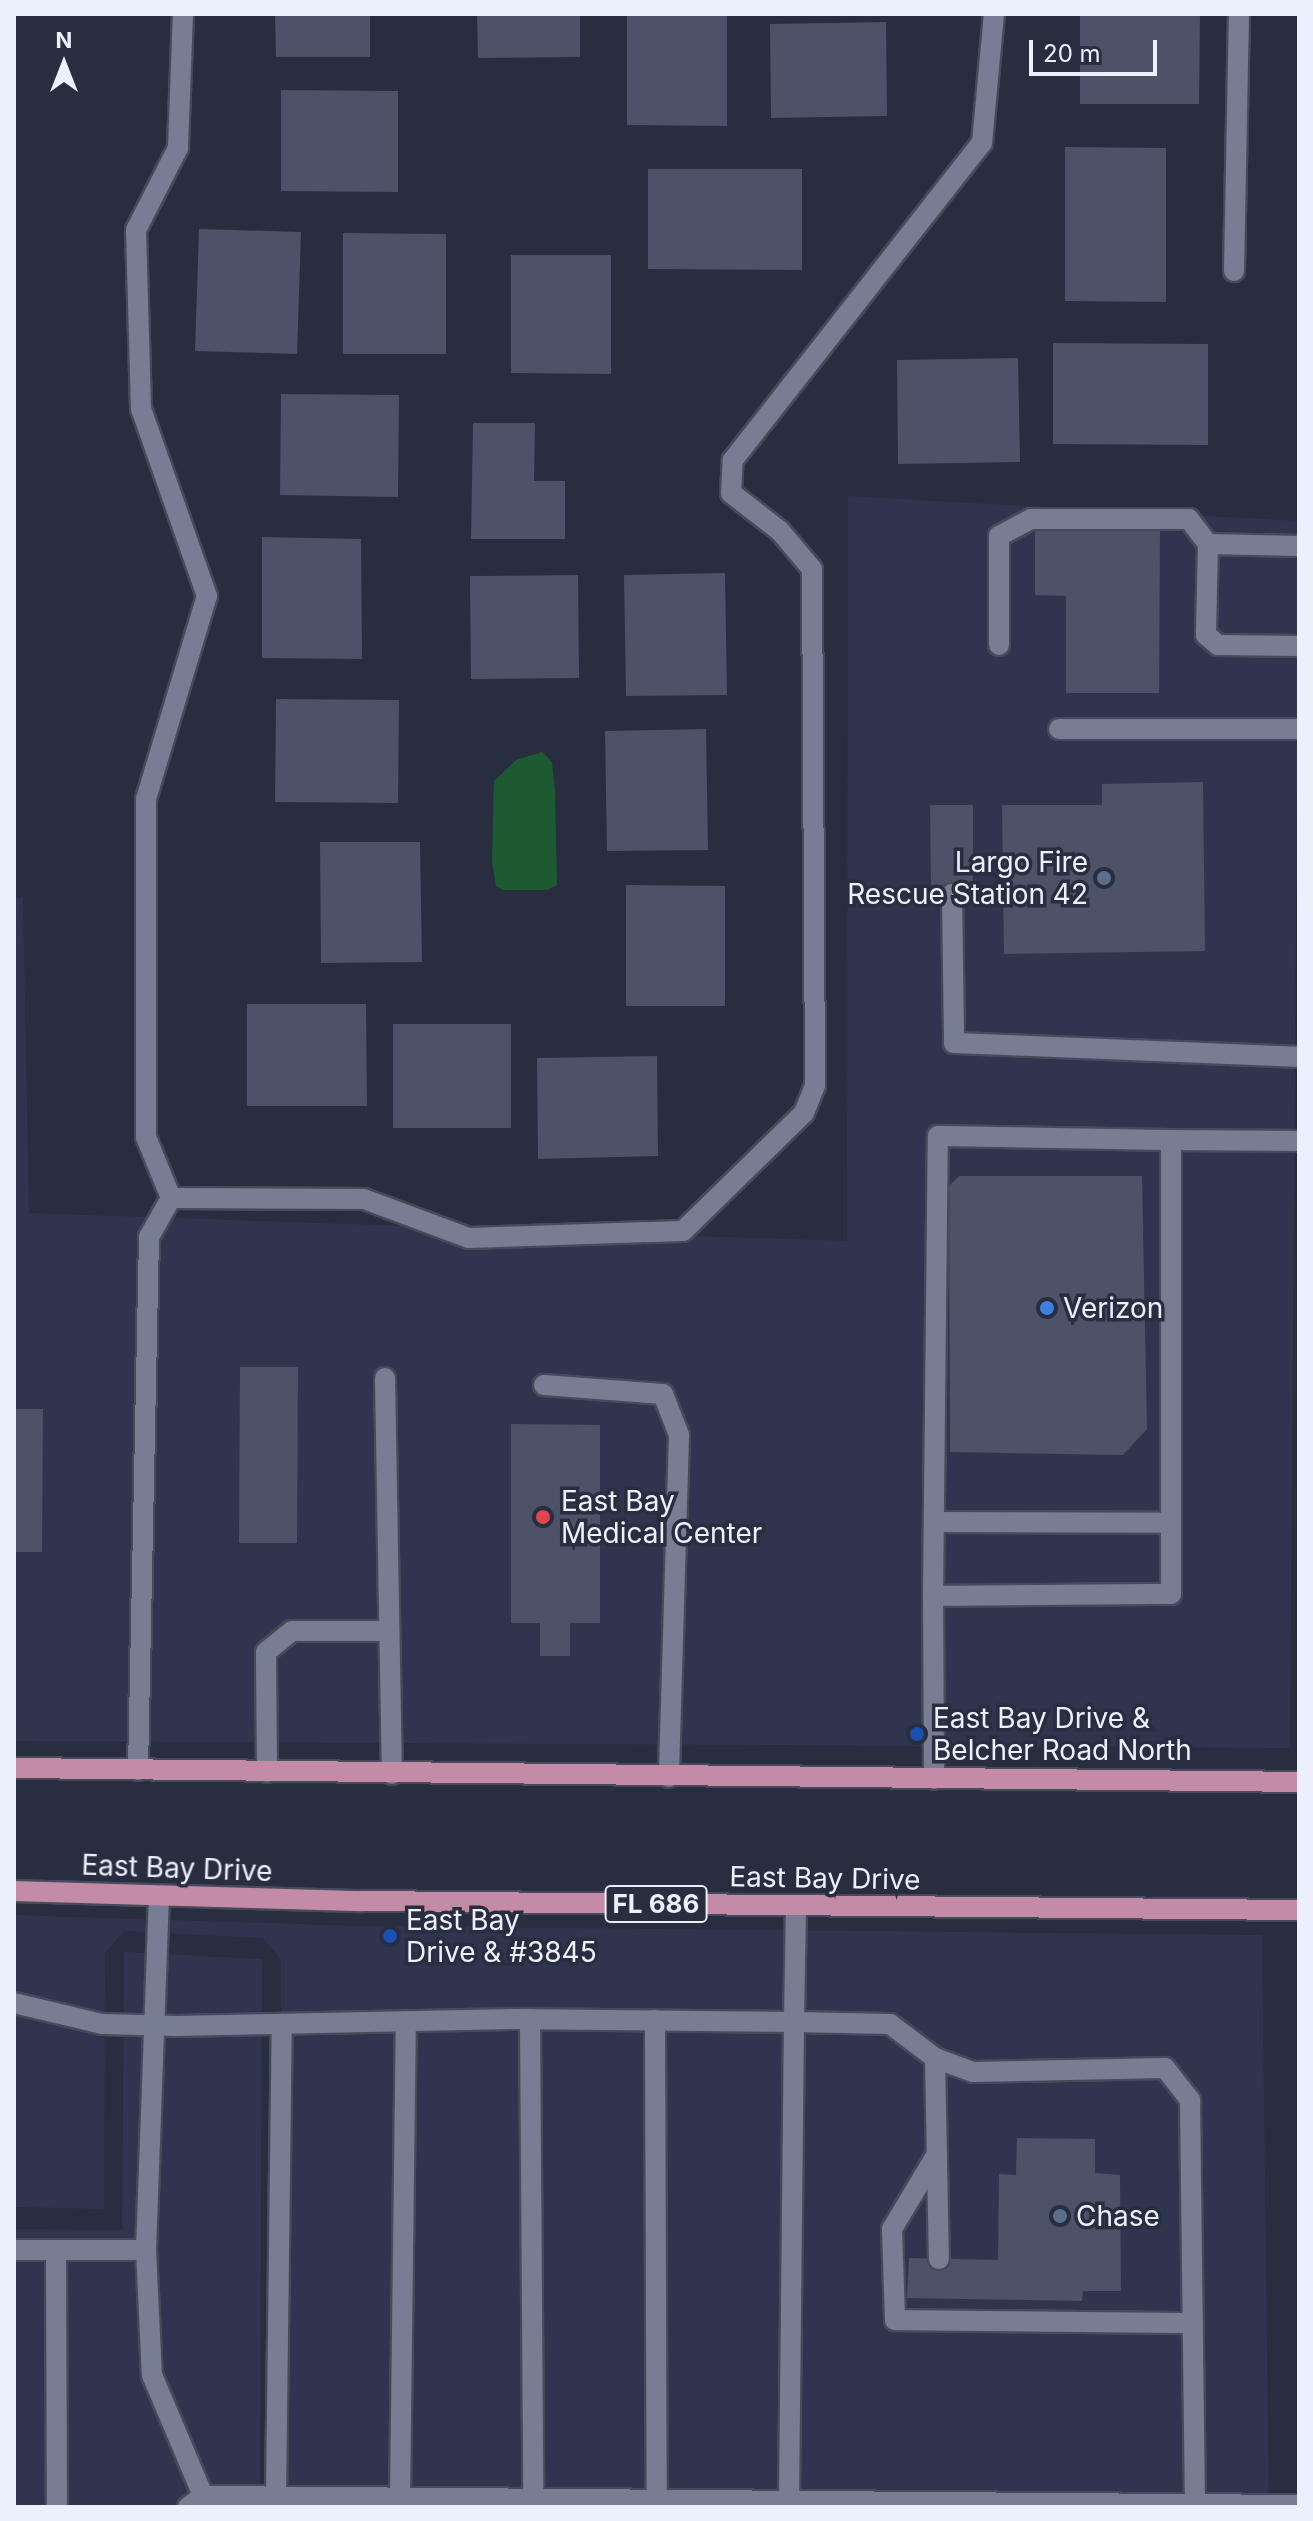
<!DOCTYPE html>
<html>
<head>
<meta charset="utf-8">
<style>
  body { margin:0 }
  #map { position:relative; width:1313px; height:2521px; overflow:hidden; background:#282d40; font-family:Inter,sans-serif }
  div>[style] { position:absolute }
  .built>* { inset:0; background:#2f354e }
  .green>* { inset:0; background:#1d5a32 }
  .building>* { inset:0; background:#4c5267 }
  .roads { filter:drop-shadow(2px 0 #464a5a) drop-shadow(-2px 0 #464a5a) drop-shadow(0 2px #464a5a) drop-shadow(0 -2px #464a5a) }
  .lane>* { height:20px; margin:-10px; padding:0 10px; transform-origin:10px; border-radius:10px; background:#777e94 }
  .primary>* { height:20px; margin:-10px; padding:0 10px; transform-origin:10px; border-radius:10px; background:#c48ba7 }
  .dots>* { width:22px; height:22px; translate:-50% -50%; box-sizing:border-box; border:4px solid #282d40; border-radius:50% }
  span { translate:-50% -50%; white-space:nowrap; text-align:center; line-height:1.15; -webkit-text-stroke:7px #282d40; paint-order:stroke }
  .shield-label span { padding:2px 6px; background:#282d40; border:2px solid; border-radius:6px; -webkit-text-stroke-width:0 }
  .shield-label { font-size:26px; color:#ecf0fd; font-weight:700 }
  .poi-label { font-size:28px; color:#ecf0fd }
  .right { translate:-100% -50%; text-align:right }
  .left { translate:0 -50%; text-align:left }
  .street-label { font-size:28px; color:#ecf0fd }
  .frame { position:absolute; inset:0; border:16px solid #ecf0fd; pointer-events:none }
  .north { position:absolute; left:24px; top:24px; width:80px; height:80px; -webkit-text-stroke:6px #282d40; paint-order:stroke; rotate:0deg; font-size:22px; font-weight:700; line-height:32px; text-align:center; color:#ecf0fd }
  .north::after { content:''; display:block; margin:auto; width:28px; height:36px; background:#ecf0fd; clip-path:polygon(50% 0,100% 100%,50% 72%,0 100%) }
  .scale { position:absolute; left:1029px; top:40px; width:128px; height:36px; box-sizing:border-box; border:4px solid #ecf0fd; border-top:0; padding-left:10px; font-size:24px; line-height:28px; white-space:nowrap; color:#ecf0fd; -webkit-text-stroke:6px #282d40; paint-order:stroke }
</style>
</head>
<body>
<div id="map">
  <div class="built">
    <div style="clip-path:polygon(848px 496px,1299px 521px,1290px 1748px,14px 1741px,14px 898px,23px 898px,29px 1213px,847px 1241px)"></div>
    <div style="clip-path:polygon(14px 1915px,361px 1926px,1262px 1935px,1269px 2507px,279px 2507px,281px 1960px,263px 1938px,124px 1931px,105px 1953px,104px 2209px,14px 2207px)"></div>
    <div style="clip-path:polygon(124px 1952px,262px 1959px,260px 2507px,14px 2507px,14px 2229px,122px 2230px)"></div>
  </div>
  <div class="green">
    <div style="clip-path:polygon(542px 752px,552px 762px,555px 792px,557px 885px,547px 890px,503px 890px,496px 886px,492px 861px,494px 781px,516px 760px)"></div>
  </div>
  <div class="building">
    <div style="clip-path:polygon(275px 14px,370px 14px,370px 57px,276px 57px)"></div>
    <div style="clip-path:polygon(477px 14px,580px 14px,580px 57px,478px 58px)"></div>
    <div style="clip-path:polygon(627px 14px,727px 14px,727px 126px,627px 125px)"></div>
    <div style="clip-path:polygon(1080px 14px,1200px 14px,1199px 104px,1080px 104px)"></div>
    <div style="clip-path:polygon(886px 22px,887px 116px,771px 118px,770px 24px)"></div>
    <div style="clip-path:polygon(281px 90px,398px 91px,398px 192px,281px 191px)"></div>
    <div style="clip-path:polygon(1065px 147px,1166px 148px,1166px 302px,1065px 301px)"></div>
    <div style="clip-path:polygon(648px 169px,802px 169px,802px 270px,648px 269px)"></div>
    <div style="clip-path:polygon(199px 229px,301px 232px,297px 354px,195px 351px)"></div>
    <div style="clip-path:polygon(343px 233px,446px 234px,446px 354px,343px 354px)"></div>
    <div style="clip-path:polygon(511px 255px,611px 255px,611px 374px,511px 373px)"></div>
    <div style="clip-path:polygon(1053px 343px,1208px 344px,1208px 445px,1053px 444px)"></div>
    <div style="clip-path:polygon(1018px 358px,1020px 462px,898px 464px,897px 360px)"></div>
    <div style="clip-path:polygon(281px 394px,399px 395px,398px 497px,280px 495px)"></div>
    <div style="clip-path:polygon(473px 423px,535px 423px,534px 481px,565px 481px,565px 539px,471px 539px)"></div>
    <div style="clip-path:polygon(1035px 531px,1160px 531px,1159px 693px,1066px 693px,1066px 596px,1035px 595px)"></div>
    <div style="clip-path:polygon(262px 537px,361px 539px,362px 659px,262px 658px)"></div>
    <div style="clip-path:polygon(725px 573px,727px 695px,626px 696px,624px 575px)"></div>
    <div style="clip-path:polygon(578px 575px,579px 678px,471px 679px,470px 576px)"></div>
    <div style="clip-path:polygon(276px 699px,399px 700px,398px 803px,275px 802px)"></div>
    <div style="clip-path:polygon(706px 729px,708px 850px,607px 851px,605px 731px)"></div>
    <div style="clip-path:polygon(1203px 782px,1205px 951px,1004px 954px,1002px 805px,1102px 805px,1102px 784px)"></div>
    <div style="clip-path:polygon(930px 805px,973px 805px,973px 885px,931px 885px)"></div>
    <div style="clip-path:polygon(320px 842px,420px 842px,422px 962px,321px 963px)"></div>
    <div style="clip-path:polygon(626px 885px,725px 886px,725px 1006px,626px 1006px)"></div>
    <div style="clip-path:polygon(247px 1004px,366px 1004px,367px 1106px,247px 1106px)"></div>
    <div style="clip-path:polygon(393px 1024px,511px 1024px,511px 1128px,393px 1128px)"></div>
    <div style="clip-path:polygon(657px 1056px,658px 1156px,538px 1159px,537px 1058px)"></div>
    <div style="clip-path:polygon(959px 1176px,1142px 1176px,1147px 1429px,1123px 1455px,950px 1452px,949px 1186px)"></div>
    <div style="clip-path:polygon(240px 1367px,298px 1367px,297px 1543px,239px 1543px)"></div>
    <div style="clip-path:polygon(14px 1409px,43px 1409px,42px 1552px,14px 1552px)"></div>
    <div style="clip-path:polygon(511px 1424px,600px 1425px,600px 1623px,570px 1623px,570px 1656px,540px 1656px,540px 1623px,511px 1623px)"></div>
    <div style="clip-path:polygon(1017px 2138px,1095px 2139px,1095px 2173px,1120px 2175px,1121px 2291px,1083px 2291px,1082px 2301px,907px 2298px,909px 2258px,998px 2260px,999px 2174px,1016px 2175px)"></div>
  </div>
  <div class="roads">
    <div class="lane">
      <div style="left:1234px;top:271px;width:257px;rotate:-88.9deg"></div>
      <div style="left:1299px;top:546px;width:91px;rotate:-178.7deg"></div>
      <div style="left:1208px;top:544px;width:91px;rotate:91.3deg"></div>
      <div style="left:1206px;top:635px;width:16px;rotate:40deg"></div>
      <div style="left:1218px;top:645px;width:81px;rotate:0.7deg"></div>
      <div style="left:999px;top:645px;width:109px;rotate:-90deg"></div>
      <div style="left:999px;top:536px;width:36px;rotate:-28deg"></div>
      <div style="left:1031px;top:519px;width:158px"></div>
      <div style="left:1189px;top:519px;width:31px;rotate:53deg"></div>
      <div style="left:1059px;top:729px;width:240px"></div>
      <div style="left:952px;top:894px;width:149px;rotate:89.2deg"></div>
      <div style="left:954px;top:1043px;width:345px;rotate:2.3deg"></div>
      <div style="left:171px;top:1198px;width:66px;rotate:-112.3deg"></div>
      <div style="left:146px;top:1137px;width:338px;rotate:-90deg"></div>
      <div style="left:146px;top:799px;width:212px;rotate:-73.3deg"></div>
      <div style="left:207px;top:596px;width:198px;rotate:-109.4deg"></div>
      <div style="left:141px;top:409px;width:179px;rotate:-91.6deg"></div>
      <div style="left:136px;top:230px;width:92px;rotate:-62.9deg"></div>
      <div style="left:178px;top:148px;width:134px;rotate:-87.9deg"></div>
      <div style="left:385px;top:1378px;width:396px;rotate:89deg"></div>
      <div style="left:544px;top:1385px;width:119px;rotate:4.3deg"></div>
      <div style="left:663px;top:1394px;width:44px;rotate:68.7deg"></div>
      <div style="left:679px;top:1435px;width:342px;rotate:91.7deg"></div>
      <div style="left:934px;top:1522px;width:236px;rotate:0.2deg"></div>
      <div style="left:933px;top:1596px;width:460px;rotate:-89.4deg"></div>
      <div style="left:938px;top:1136px;width:233px;rotate:1deg"></div>
      <div style="left:138px;top:1770px;width:533px;rotate:-88.82deg"></div>
      <div style="left:149px;top:1237px;width:45px;rotate:-60.6deg"></div>
      <div style="left:171px;top:1198px;width:193px;rotate:0.3deg"></div>
      <div style="left:364px;top:1199px;width:112px;rotate:20.4deg"></div>
      <div style="left:469px;top:1238px;width:214px;rotate:-1.9deg"></div>
      <div style="left:683px;top:1231px;width:169px;rotate:-44.3deg"></div>
      <div style="left:804px;top:1113px;width:29px;rotate:-68deg"></div>
      <div style="left:815px;top:1086px;width:517px;rotate:-90.33deg"></div>
      <div style="left:812px;top:569px;width:50px;rotate:-130.1deg"></div>
      <div style="left:780px;top:531px;width:62px;rotate:-142.2deg"></div>
      <div style="left:731px;top:493px;width:33px;rotate:-87deg"></div>
      <div style="left:733px;top:460px;width:403px;rotate:-51.9deg"></div>
      <div style="left:982px;top:143px;width:130px;rotate:-84.7deg"></div>
      <div style="left:267px;top:1772px;width:120px;rotate:-90.5deg"></div>
      <div style="left:266px;top:1652px;width:33px;rotate:-39deg"></div>
      <div style="left:292px;top:1631px;width:97px"></div>
      <div style="left:934px;top:1779px;width:183px;rotate:-90.3deg"></div>
      <div style="left:933px;top:1596px;width:238px;rotate:-0.5deg"></div>
      <div style="left:1171px;top:1594px;width:454px;rotate:-90deg"></div>
      <div style="left:1171px;top:1140px;width:128px;rotate:0.4deg"></div>
      <div style="left:796px;top:1906px;width:116px;rotate:91deg"></div>
      <div style="left:794px;top:2022px;width:96px;rotate:1.2deg"></div>
      <div style="left:890px;top:2024px;width:56px;rotate:37.1deg"></div>
      <div style="left:935px;top:2058px;width:40px;rotate:20.2deg"></div>
      <div style="left:973px;top:2072px;width:192px;rotate:-1.2deg"></div>
      <div style="left:1165px;top:2068px;width:41px;rotate:52deg"></div>
      <div style="left:1190px;top:2100px;width:407px;rotate:89.3deg"></div>
      <div style="left:14px;top:2003px;width:90px;rotate:13.4deg"></div>
      <div style="left:102px;top:2024px;width:74px;rotate:1.5deg"></div>
      <div style="left:176px;top:2026px;width:337px;rotate:-1.2deg"></div>
      <div style="left:513px;top:2019px;width:281px;rotate:0.6deg"></div>
      <div style="left:794px;top:2022px;width:481px;rotate:90.6deg"></div>
      <div style="left:530px;top:2019px;width:481px;rotate:89.6deg"></div>
      <div style="left:655px;top:2020px;width:482px;rotate:89.8deg"></div>
      <div style="left:935px;top:2058px;width:201px;rotate:88.9deg"></div>
      <div style="left:937px;top:2154px;width:87px;rotate:121deg"></div>
      <div style="left:892px;top:2229px;width:91px;rotate:88.1deg"></div>
      <div style="left:895px;top:2320px;width:298px;rotate:0.6deg"></div>
      <div style="left:14px;top:2250px;width:132px"></div>
      <div style="left:146px;top:2250px;width:353px;rotate:-87.9deg"></div>
      <div style="left:56px;top:2250px;width:257px;rotate:89.8deg"></div>
      <div style="left:146px;top:2250px;width:125px;rotate:87.3deg"></div>
      <div style="left:152px;top:2375px;width:131px;rotate:67.1deg"></div>
      <div style="left:276px;top:2497px;width:473px;rotate:-89.3deg"></div>
      <div style="left:400px;top:2499px;width:477px;rotate:-89.3deg"></div>
      <div style="left:188px;top:2507px;width:19px;rotate:-36deg"></div>
      <div style="left:203px;top:2496px;width:1096px;rotate:0.47deg"></div>
    </div>
    <div class="primary">
      <div style="left:14px;top:1768px;width:1285px;rotate:0.62deg"></div>
      <div style="left:14px;top:1891px;width:347px;rotate:1.7deg"></div>
      <div style="left:361px;top:1901px;width:938px;rotate:0.55deg"></div>
    </div>
  </div>
  <div class="dots">
    <div style="left:1104px;top:878px;background:#5c6f8a"></div>
    <div style="left:1047px;top:1308px;background:#3f7fe0"></div>
    <div style="left:543px;top:1517px;background:#e0444e"></div>
    <div style="left:917px;top:1734px;background:#1a4fb4"></div>
    <div style="left:390px;top:1936px;background:#1a4fb4"></div>
    <div style="left:1060px;top:2216px;background:#5c6f8a"></div>
  </div>
  <div class="shield-label">
    <span style="left:656px;top:1904px">FL 686</span>
  </div>
  <div class="poi-label">
    <span class="right" style="left:1088px;top:878px">Largo Fire<br>Rescue Station 42</span>
    <span class="left" style="left:1063px;top:1308px">Verizon</span>
    <span class="left" style="left:561px;top:1517px">East Bay<br>Medical Center</span>
    <span class="left" style="left:933px;top:1734px">East Bay Drive &amp;<br>Belcher Road North</span>
    <span class="left" style="left:406px;top:1936px">East Bay<br>Drive &amp; #3845</span>
    <span class="left" style="left:1076px;top:2216px">Chase</span>
  </div>
  <div class="street-label">
    <span style="left:177px;top:1868px;rotate:2deg">East Bay Drive</span>
    <span style="left:825px;top:1878px;rotate:1deg">East Bay Drive</span>
  </div>
  <div class="frame"></div>
  <div class="north">N</div>
  <div class="scale">20 m</div>
</div>
</body>
</html>
